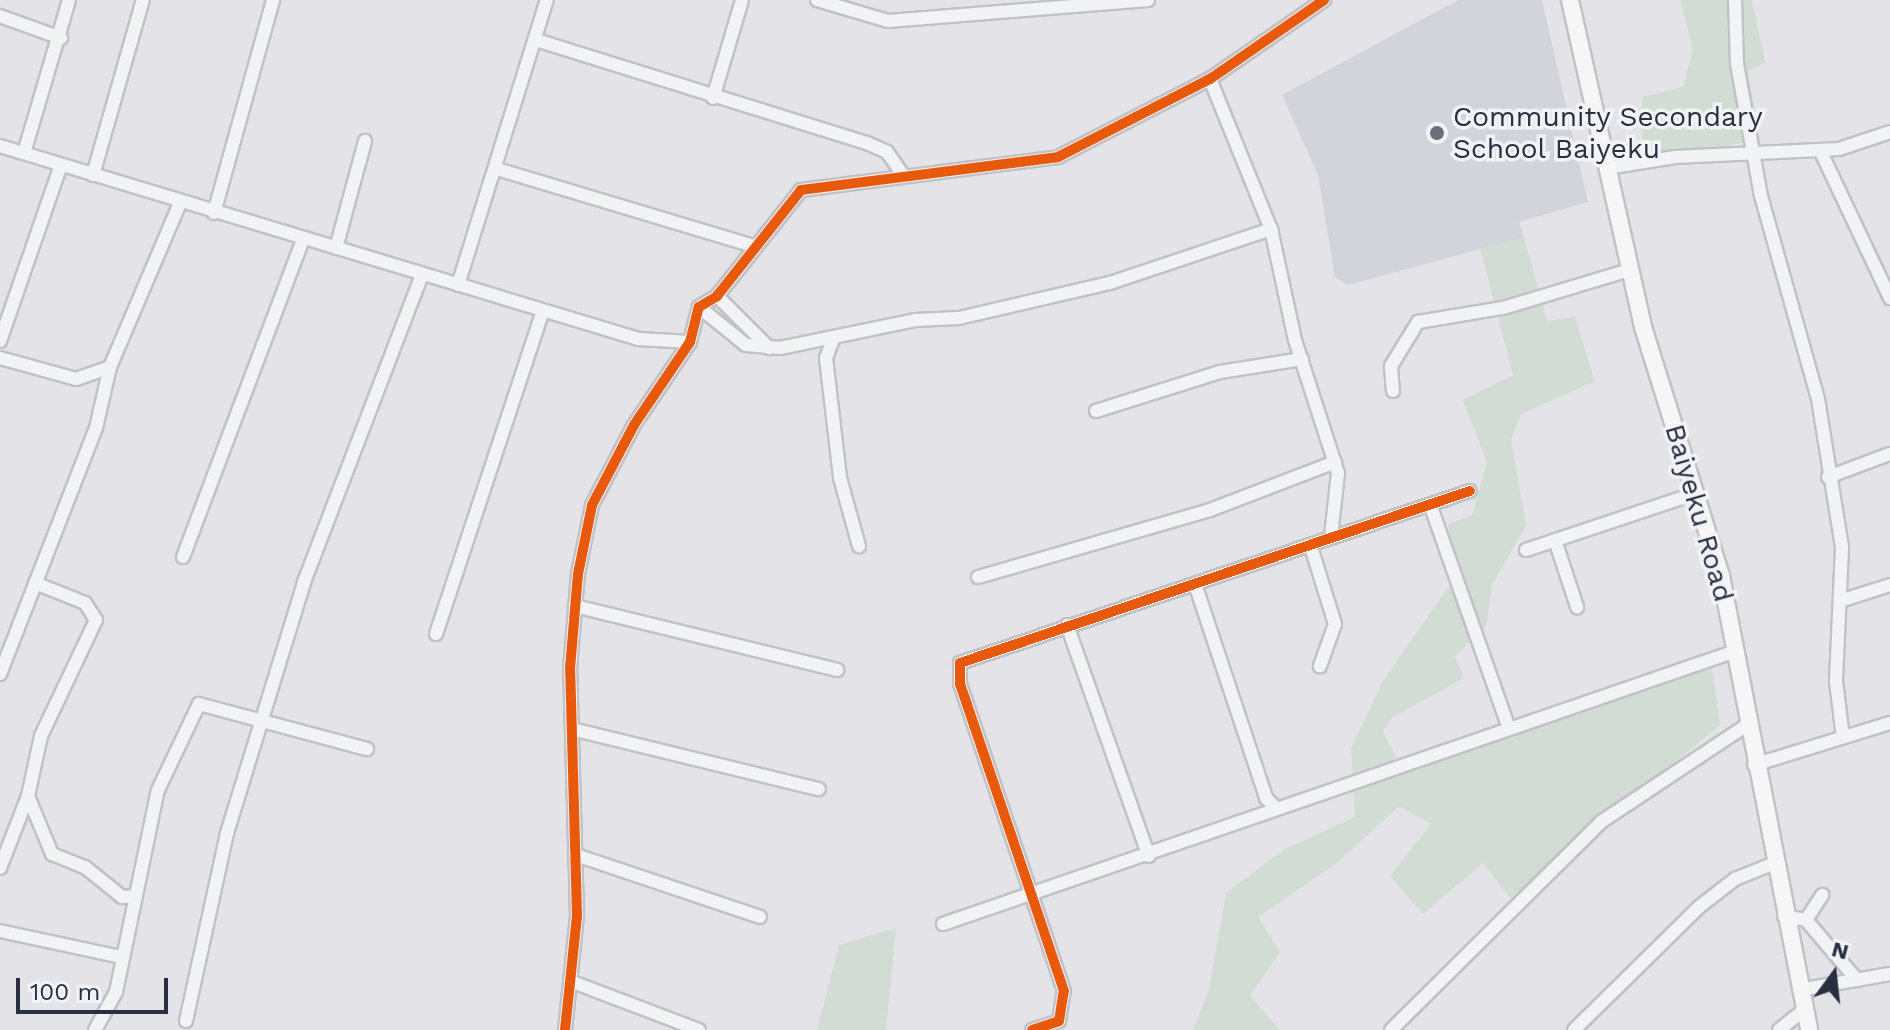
<!DOCTYPE html>
<html>
<head>
<meta charset="utf-8">
<style>
  body { margin:0 }
  #map { position:relative; width:1890px; height:1030px; overflow:hidden; background:#e4e4e8; font-family:"Work Sans",sans-serif }
  div>[style] { position:absolute }
  .built>* { inset:0; background:#d2d3db }
  .green>* { inset:0; background:#d2dbd4 }
  .roads { filter:drop-shadow(2px 0 #c2c2c6) drop-shadow(-2px 0 #c2c2c6) drop-shadow(0 2px #c2c2c6) drop-shadow(0 -2px #c2c2c6) }
  .minor>* { height:12px; margin:-6px; padding:0 6px; transform-origin:6px; border-radius:6px; background:#f2f3f5 }
  .major>* { height:16px; margin:-8px; padding:0 8px; transform-origin:8px; border-radius:8px; background:#f6f6f7 }
  .cycleway>* { height:10px; margin:-5px; padding:0 5px; transform-origin:5px; border-radius:5px; background:#e8590c }
  .dots>* { width:22px; height:22px; translate:-50% -50%; box-sizing:border-box; border:4px solid #f1f3f7; border-radius:50% }
  span { translate:-50% -50%; white-space:nowrap; text-align:center; line-height:1.15; -webkit-text-stroke:7px #f1f3f7; paint-order:stroke }
  .poi-label { font-size:28px; color:#2a2e41 }
  .left { translate:0 -50%; text-align:left }
  .street-label { font-size:28px; color:#2a2e41 }
  .north { position:absolute; left:1794px; top:934px; width:80px; height:80px; -webkit-text-stroke:6px #f1f3f7; paint-order:stroke; rotate:15deg; font-size:22px; font-weight:700; line-height:32px; text-align:center; color:#2a2e41 }
  .north::after { content:''; display:block; margin:auto; width:28px; height:36px; background:#2a2e41; clip-path:polygon(50% 0,100% 100%,50% 72%,0 100%) }
  .scale { position:absolute; left:16px; top:978px; width:152px; height:36px; box-sizing:border-box; border:4px solid #2a2e41; border-top:0; padding-left:10px; font-size:24px; line-height:28px; white-space:nowrap; color:#2a2e41; -webkit-text-stroke:6px #f1f3f7; paint-order:stroke }
</style>
</head>
<body>
<div id="map">
  <div class="built">
    <div style="clip-path:polygon(1458px 0,1542px 0,1588px 202px,1519px 222px,1524px 237px,1348px 285px,1335px 277px,1318px 175px,1282px 95px)"></div>
  </div>
  <div class="green">
    <div style="clip-path:polygon(1680px 0,1752px 0,1765px 62px,1748px 71px,1760px 140px,1642px 160px,1642px 97px,1683px 87px,1693px 49px)"></div>
    <div style="clip-path:polygon(1524px 237px,1547px 321px,1575px 317px,1595px 381px,1521px 414px,1511px 440px,1526px 526px,1492px 585px,1486px 627px,1455px 656px,1464px 678px,1393px 717px,1383px 731px,1404px 774px,1712px 668px,1720px 725px,1510px 898px,1483px 863px,1423px 914px,1390px 876px,1431px 824px,1399px 806px,1337px 863px,1258px 917px,1280px 952px,1250px 996px,1280px 1030px,1193px 1030px,1209px 990px,1226px 893px,1285px 849px,1355px 817px,1351px 748px,1383px 681px,1458px 573px,1448px 524px,1472px 515px,1487px 463px,1463px 400px,1513px 375px,1480px 248px)"></div>
    <div style="clip-path:polygon(896px 928px,886px 1030px,817px 1030px,839px 945px)"></div>
  </div>
  <div class="roads">
    <div class="minor">
      <div style="left:817px;top:0;width:74px;rotate:16.5deg"></div>
      <div style="left:888px;top:21px;width:261px;rotate:-4.6deg"></div>
      <div style="left:1735px;top:0;width:64px;rotate:88.2deg"></div>
      <div style="left:1737px;top:64px;width:134px;rotate:79.7deg"></div>
      <div style="left:1761px;top:196px;width:211px;rotate:74.3deg"></div>
      <div style="left:1818px;top:399px;width:151px;rotate:80.8deg"></div>
      <div style="left:1842px;top:548px;width:133px;rotate:92.6deg"></div>
      <div style="left:1836px;top:681px;width:57px;rotate:83deg"></div>
      <div style="left:0;top:16px;width:65px;rotate:19.8deg"></div>
      <div style="left:536px;top:40px;width:347px;rotate:17.3deg"></div>
      <div style="left:867px;top:143px;width:22px;rotate:24deg"></div>
      <div style="left:887px;top:152px;width:29px;rotate:55deg"></div>
      <div style="left:1210px;top:79px;width:162px;rotate:67.9deg"></div>
      <div style="left:1271px;top:229px;width:114px;rotate:77.8deg"></div>
      <div style="left:1295px;top:340px;width:140px;rotate:72.1deg"></div>
      <div style="left:1338px;top:473px;width:63px;rotate:96.3deg"></div>
      <div style="left:713px;top:98px;width:102px;rotate:-73.5deg"></div>
      <div style="left:0;top:146px;width:668px;rotate:16.81deg"></div>
      <div style="left:639px;top:339px;width:51px;rotate:3.4deg"></div>
      <div style="left:1820px;top:150px;width:164px;rotate:64.7deg"></div>
      <div style="left:24px;top:153px;width:159px;rotate:-73.6deg"></div>
      <div style="left:1607px;top:168px;width:69px;rotate:-9.2deg"></div>
      <div style="left:1675px;top:157px;width:164px;rotate:-2.8deg"></div>
      <div style="left:1839px;top:149px;width:54px;rotate:-18.4deg"></div>
      <div style="left:497px;top:169px;width:267px;rotate:16.7deg"></div>
      <div style="left:93px;top:175px;width:182px;rotate:-74.1deg"></div>
      <div style="left:214px;top:213px;width:221px;rotate:-74.5deg"></div>
      <div style="left:336px;top:248px;width:111px;rotate:-74.8deg"></div>
      <div style="left:458px;top:285px;width:299px;rotate:-72.7deg"></div>
      <div style="left:717px;top:296px;width:74px;rotate:45deg"></div>
      <div style="left:699px;top:307px;width:60px;rotate:39deg"></div>
      <div style="left:746px;top:345px;width:34px;rotate:5deg"></div>
      <div style="left:780px;top:348px;width:138px;rotate:-11.7deg"></div>
      <div style="left:915px;top:320px;width:44px;rotate:-2.6deg"></div>
      <div style="left:959px;top:318px;width:155px;rotate:-13.1deg"></div>
      <div style="left:1110px;top:283px;width:170px;rotate:-18.5deg"></div>
      <div style="left:834px;top:337px;width:22px;rotate:111deg"></div>
      <div style="left:826px;top:358px;width:121px;rotate:83.3deg"></div>
      <div style="left:840px;top:478px;width:71px;rotate:74.4deg"></div>
      <div style="left:0;top:341px;width:186px;rotate:-70.9deg"></div>
      <div style="left:0;top:358px;width:79px;rotate:15.4deg"></div>
      <div style="left:76px;top:379px;width:36px;rotate:-19deg"></div>
      <div style="left:110px;top:367px;width:178px;rotate:-66.9deg"></div>
      <div style="left:1393px;top:391px;width:25px;rotate:-95deg"></div>
      <div style="left:1391px;top:366px;width:52px;rotate:-58.5deg"></div>
      <div style="left:1418px;top:322px;width:86px;rotate:-9.4deg"></div>
      <div style="left:1503px;top:308px;width:133px;rotate:-16.7deg"></div>
      <div style="left:1096px;top:411px;width:130px;rotate:-17.5deg"></div>
      <div style="left:1220px;top:372px;width:83px;rotate:-9deg"></div>
      <div style="left:1828px;top:477px;width:66px;rotate:-20.4deg"></div>
      <div style="left:1431px;top:507px;width:234px;rotate:70.6deg"></div>
      <div style="left:1555px;top:540px;width:71px;rotate:71.8deg"></div>
      <div style="left:1311px;top:547px;width:81px;rotate:72.7deg"></div>
      <div style="left:1335px;top:624px;width:45px;rotate:109.7deg"></div>
      <div style="left:1526px;top:550px;width:179px;rotate:-18.5deg"></div>
      <div style="left:183px;top:557px;width:340px;rotate:-69.3deg"></div>
      <div style="left:978px;top:577px;width:241px;rotate:-16.1deg"></div>
      <div style="left:1210px;top:510px;width:134px;rotate:-21deg"></div>
      <div style="left:35px;top:583px;width:54px;rotate:21.8deg"></div>
      <div style="left:85px;top:603px;width:20px;rotate:57deg"></div>
      <div style="left:96px;top:620px;width:128px;rotate:115.4deg"></div>
      <div style="left:41px;top:736px;width:61px;rotate:102.2deg"></div>
      <div style="left:28px;top:796px;width:63px;rotate:67.5deg"></div>
      <div style="left:52px;top:854px;width:35px;rotate:22deg"></div>
      <div style="left:85px;top:867px;width:48px;rotate:39deg"></div>
      <div style="left:122px;top:897px;width:14px;rotate:-4deg"></div>
      <div style="left:1196px;top:587px;width:222px;rotate:71.6deg"></div>
      <div style="left:1266px;top:798px;width:13px;rotate:45deg"></div>
      <div style="left:1843px;top:600px;width:49px;rotate:-17.7deg"></div>
      <div style="left:575px;top:606px;width:270px;rotate:13.7deg"></div>
      <div style="left:1067px;top:625px;width:245px;rotate:70.5deg"></div>
      <div style="left:436px;top:634px;width:340px;rotate:-71.7deg"></div>
      <div style="left:0;top:674px;width:264px;rotate:-68.7deg"></div>
      <div style="left:96px;top:428px;width:63px;rotate:-77.1deg"></div>
      <div style="left:572px;top:729px;width:254px;rotate:13.7deg"></div>
      <div style="left:1754px;top:765px;width:142px;rotate:-17.2deg"></div>
      <div style="left:576px;top:855px;width:194px;rotate:18.6deg"></div>
      <div style="left:0;top:868px;width:77px;rotate:-68.7deg"></div>
      <div style="left:1784px;top:916px;width:22px;rotate:10deg"></div>
      <div style="left:1806px;top:920px;width:79px;rotate:49.6deg"></div>
      <div style="left:1806px;top:920px;width:30px;rotate:-57deg"></div>
      <div style="left:943px;top:924px;width:836px;rotate:-19deg"></div>
      <div style="left:0;top:931px;width:124px;rotate:12.1deg"></div>
      <div style="left:570px;top:981px;width:138px;rotate:20.8deg"></div>
      <div style="left:1799px;top:990px;width:92px;rotate:-10deg"></div>
      <div style="left:186px;top:1021px;width:192px;rotate:-77.7deg"></div>
      <div style="left:227px;top:833px;width:263px;rotate:-72.9deg"></div>
      <div style="left:304px;top:582px;width:330px;rotate:-69deg"></div>
      <div style="left:95px;top:1030px;width:43px;rotate:-61.1deg"></div>
      <div style="left:116px;top:992px;width:206px;rotate:-78.3deg"></div>
      <div style="left:158px;top:790px;width:95px;rotate:-64.5deg"></div>
      <div style="left:199px;top:704px;width:174px;rotate:15deg"></div>
      <div style="left:565px;top:1030px;width:116px;rotate:-84deg"></div>
      <div style="left:577px;top:915px;width:246px;rotate:-91.6deg"></div>
      <div style="left:570px;top:669px;width:95px;rotate:-85.2deg"></div>
      <div style="left:578px;top:574px;width:70px;rotate:-78.5deg"></div>
      <div style="left:592px;top:505px;width:90px;rotate:-62.3deg"></div>
      <div style="left:634px;top:425px;width:100px;rotate:-56deg"></div>
      <div style="left:690px;top:342px;width:36px;rotate:-76deg"></div>
      <div style="left:699px;top:307px;width:21px;rotate:-31deg"></div>
      <div style="left:717px;top:296px;width:135px;rotate:-51.6deg"></div>
      <div style="left:801px;top:190px;width:259px;rotate:-7.3deg"></div>
      <div style="left:1058px;top:157px;width:171px;rotate:-27.2deg"></div>
      <div style="left:1210px;top:79px;width:139px;rotate:-34.7deg"></div>
      <div style="left:1032px;top:1030px;width:28px;rotate:-18deg"></div>
      <div style="left:1059px;top:1021px;width:30px;rotate:-81deg"></div>
      <div style="left:1064px;top:991px;width:324px;rotate:-108.7deg"></div>
      <div style="left:960px;top:684px;width:21px;rotate:-90deg"></div>
      <div style="left:960px;top:663px;width:538px;rotate:-18.64deg"></div>
      <div style="left:1391px;top:1030px;width:296px;rotate:-44.7deg"></div>
      <div style="left:1601px;top:822px;width:175px;rotate:-33.6deg"></div>
      <div style="left:1574px;top:1030px;width:175px;rotate:-44.5deg"></div>
      <div style="left:1699px;top:907px;width:46px;rotate:-37.9deg"></div>
      <div style="left:1735px;top:879px;width:43px;rotate:-21.8deg"></div>
      <div style="left:1779px;top:1030px;width:32px;rotate:-39deg"></div>
    </div>
    <div class="major">
      <div style="left:1570px;top:0;width:335px;rotate:77.4deg"></div>
      <div style="left:1643px;top:327px;width:261px;rotate:72.6deg"></div>
      <div style="left:1721px;top:576px;width:462px;rotate:79deg"></div>
    </div>
  </div>
  <div class="cycleway">
    <div style="left:565px;top:1030px;width:116px;rotate:-84deg"></div>
    <div style="left:577px;top:915px;width:246px;rotate:-91.6deg"></div>
    <div style="left:570px;top:669px;width:95px;rotate:-85.2deg"></div>
    <div style="left:578px;top:574px;width:70px;rotate:-78.5deg"></div>
    <div style="left:592px;top:505px;width:90px;rotate:-62.3deg"></div>
    <div style="left:634px;top:425px;width:100px;rotate:-56deg"></div>
    <div style="left:690px;top:342px;width:36px;rotate:-76deg"></div>
    <div style="left:699px;top:307px;width:21px;rotate:-31deg"></div>
    <div style="left:717px;top:296px;width:135px;rotate:-51.6deg"></div>
    <div style="left:801px;top:190px;width:259px;rotate:-7.3deg"></div>
    <div style="left:1058px;top:157px;width:171px;rotate:-27.2deg"></div>
    <div style="left:1210px;top:79px;width:139px;rotate:-34.7deg"></div>
    <div style="left:1032px;top:1030px;width:28px;rotate:-18deg"></div>
    <div style="left:1059px;top:1021px;width:30px;rotate:-81deg"></div>
    <div style="left:1064px;top:991px;width:324px;rotate:-108.7deg"></div>
    <div style="left:960px;top:684px;width:21px;rotate:-90deg"></div>
    <div style="left:960px;top:663px;width:538px;rotate:-18.64deg"></div>
  </div>
  <div class="dots">
    <div style="left:1437px;top:133px;background:#6b6e7b"></div>
  </div>
  <div class="poi-label">
    <span class="left" style="left:1453px;top:133px">Community Secondary<br>School Baiyeku</span>
  </div>
  <div class="street-label">
    <span style="left:1699px;top:513px;rotate:74deg">Baiyeku Road</span>
  </div>
  <div class="north">N</div>
  <div class="scale">100 m</div>
</div>
</body>
</html>
